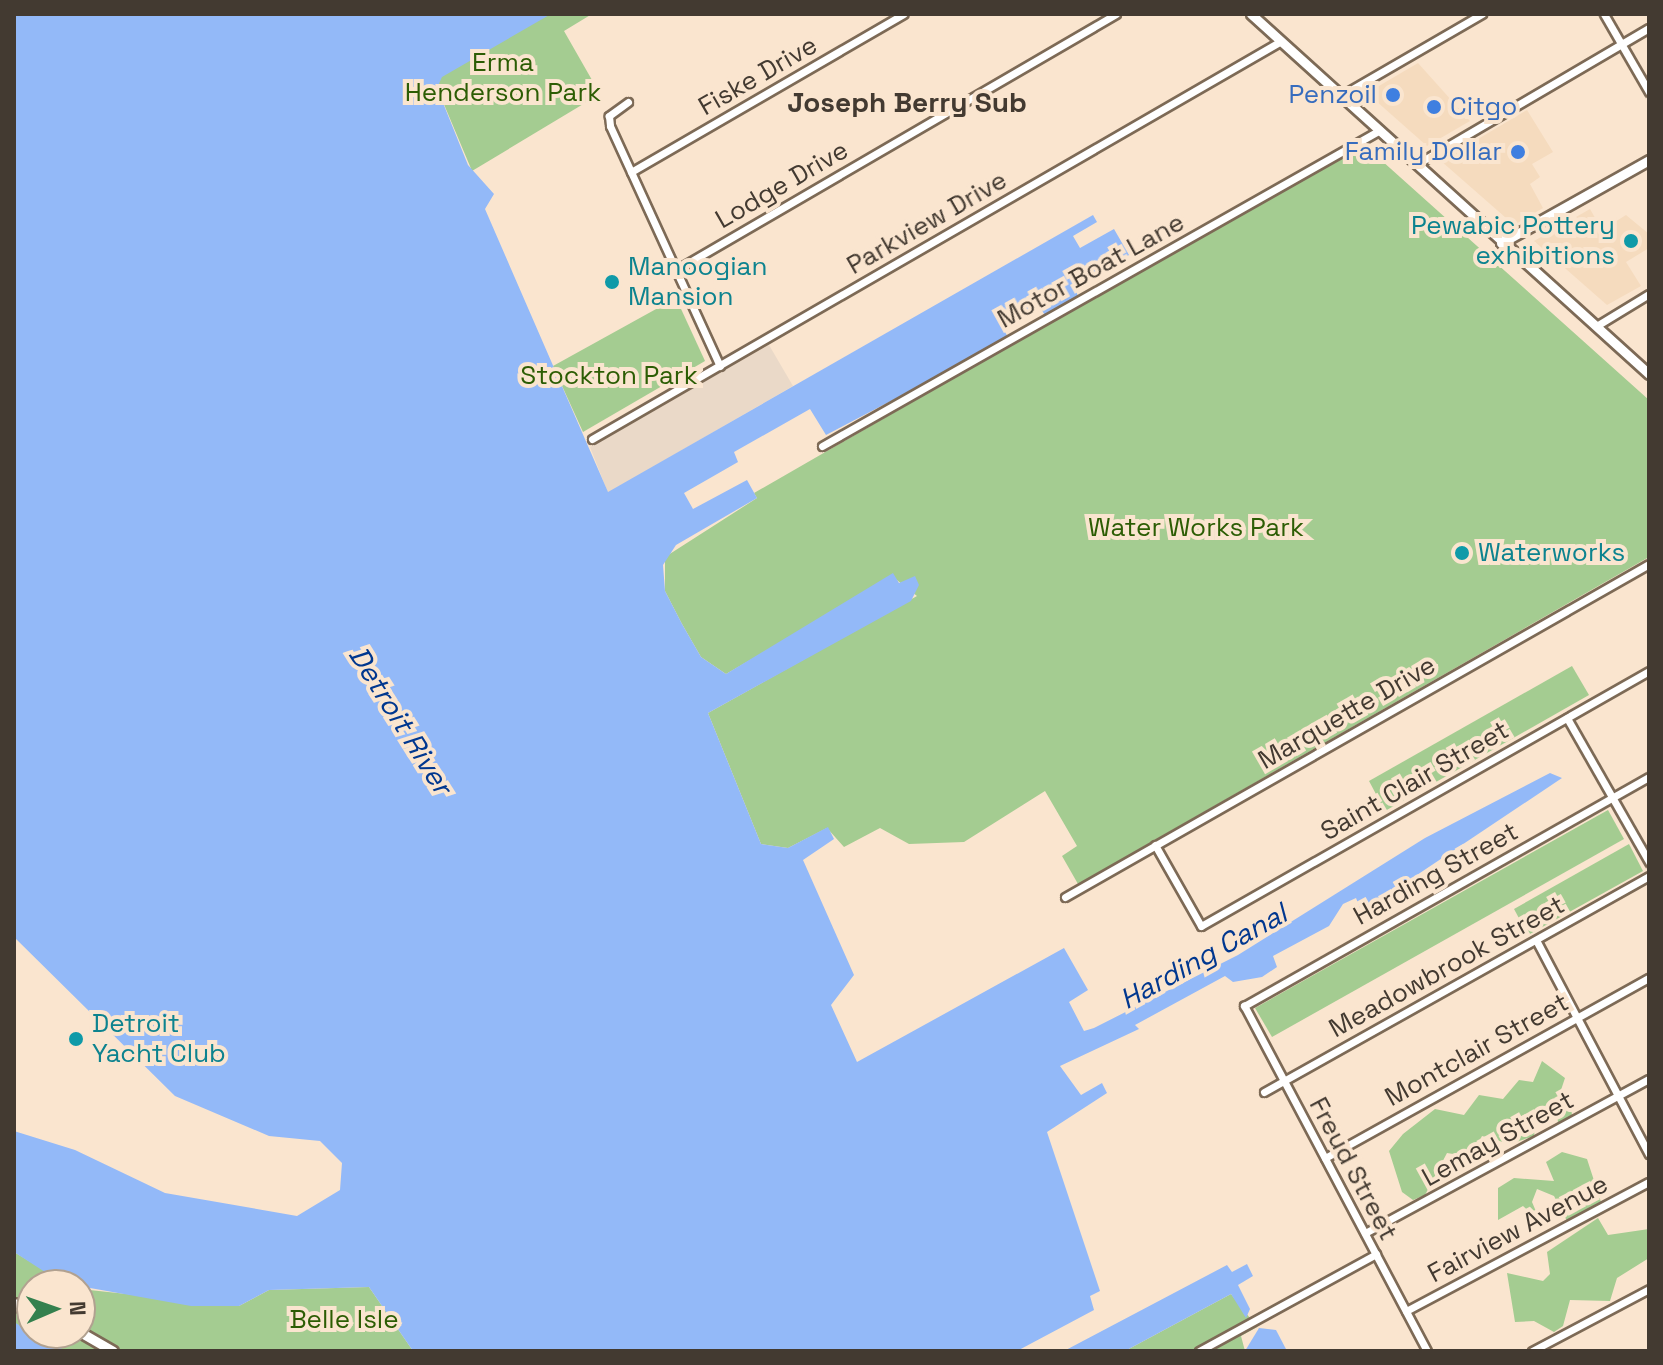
<!DOCTYPE html>
<html>
<head>
<meta charset="utf-8">
<style>
  body { margin:0 }
  #map { position:relative; width:1663px; height:1365px; overflow:hidden; background:#fae5cf; font-family:"Space Grotesk",sans-serif }
  div>[style] { position:absolute }
  .built>* { inset:0; background:#f5dbbe }
  .industrial>* { inset:0; background:#ead9c8 }
  .green>* { inset:0; background:#a4cc91 }
  .water>* { inset:0; background:#93b9f8 }
  .roads { filter:drop-shadow(2px 0 #7d6a56) drop-shadow(-2px 0 #7d6a56) drop-shadow(0 2px #7d6a56) drop-shadow(0 -2px #7d6a56) }
  .street>* { height:7px; margin:-3.5px; padding:0 3.5px; transform-origin:3.5px; border-radius:3.5px; background:#fff }
  .secondary>* { height:9px; margin:-4.5px; padding:0 4.5px; transform-origin:4.5px; border-radius:4.5px; background:#fff }
  .dots>* { width:22px; height:22px; translate:-50% -50%; box-sizing:border-box; border:4px solid #fae5cf; border-radius:50% }
  span { translate:-50% -50%; white-space:nowrap; text-align:center; line-height:1.15; -webkit-text-stroke:8px #fae5cf; paint-order:stroke }
  .park-label { font-size:26px; color:#2c5d04 }
  .street-label { font-size:26px; color:#433a31 }
  .shop-label { font-size:26px; color:#366cbe }
  .right { translate:-100% -50%; text-align:right }
  .left { translate:0 -50%; text-align:left }
  .culture-label { font-size:26px; color:#0d838f }
  .neighbourhood-label { font-size:28px; color:#433a31; font-weight:700 }
  .water-label { font-size:28px; color:#00378f; font-style:italic }
  .frame { position:absolute; inset:0; border:16px solid #433a31; pointer-events:none }
  .north { position:absolute; left:16px; top:1269px; width:80px; height:80px; box-sizing:border-box; background:#fae5cf; border:2px solid #b1a190; border-radius:50%; rotate:88deg; font-size:22px; font-weight:700; line-height:32px; text-align:center; color:#433a31 }
  .north::after { content:''; display:block; margin:auto; width:28px; height:36px; background:#34804e; clip-path:polygon(50% 0,100% 100%,50% 72%,0 100%) }
</style>
</head>
<body>
<div id="map">
  <div class="built">
    <div style="clip-path:polygon(1418px 63px,1470px 121px,1427px 146px,1367px 93px)"></div>
    <div style="clip-path:polygon(1527px 110px,1553px 152px,1532px 164px,1540px 177px,1530px 184px,1543px 208px,1514px 225px,1441px 161px)"></div>
    <div style="clip-path:polygon(1590px 209px,1602px 230px,1626px 215px,1649px 234px,1649px 248px,1626px 262px,1641px 286px,1607px 305px,1534px 241px)"></div>
  </div>
  <div class="industrial">
    <div style="clip-path:polygon(769px 345px,793px 386px,608px 493px,590px 447px)"></div>
  </div>
  <div class="green">
    <div style="clip-path:polygon(406px 14px,592px 14px,564px 31px,600px 94px,472px 171px)"></div>
    <div style="clip-path:polygon(1362px 143px,1649px 400px,1649px 557px,1078px 884px,1062px 856px,1077px 846px,1045px 791px,964px 842px,909px 844px,880px 828px,844px 847px,827px 828px,788px 848px,761px 844px,708px 713px,917px 596px,893px 577px,726px 674px,701px 657px,682px 624px,665px 591px,665px 557px,757px 498px,754px 493px)"></div>
    <div style="clip-path:polygon(676px 298px,705px 361px,583px 432px,553px 366px)"></div>
    <div style="clip-path:polygon(1572px 666px,1589px 695px,1385px 811px,1369px 781px)"></div>
    <div style="clip-path:polygon(1608px 810px,1624px 839px,1272px 1037px,1255px 1008px)"></div>
    <div style="clip-path:polygon(1629px 844px,1643px 871px,1528px 935px,1514px 909px)"></div>
    <div style="clip-path:polygon(1542px 1061px,1565px 1078px,1560px 1093px,1570px 1096px,1572px 1116px,1558px 1124px,1557px 1109px,1536px 1120px,1534px 1136px,1510px 1144px,1482px 1136px,1471px 1157px,1447px 1153px,1425px 1195px,1413px 1200px,1402px 1192px,1389px 1151px,1403px 1134px,1435px 1109px,1464px 1115px,1479px 1095px,1503px 1099px,1519px 1080px,1533px 1082px)"></div>
    <div style="clip-path:polygon(1562px 1152px,1587px 1159px,1601px 1202px,1567px 1221px,1554px 1196px,1537px 1189px,1532px 1202px,1540px 1221px,1523px 1206px,1498px 1220px,1498px 1188px,1514px 1178px,1554px 1181px,1546px 1162px)"></div>
    <div style="clip-path:polygon(1598px 1218px,1608px 1235px,1649px 1229px,1649px 1258px,1617px 1278px,1610px 1301px,1570px 1300px,1563px 1326px,1554px 1332px,1534px 1321px,1515px 1322px,1507px 1273px,1543px 1281px,1550px 1274px,1547px 1252px)"></div>
    <div style="clip-path:polygon(14px 1252px,69px 1285px,32px 1285px,32px 1333px,80px 1333px,80px 1289px,239px 1306px,269px 1290px,369px 1287px,413px 1351px,14px 1351px)"></div>
    <div style="clip-path:polygon(1231px 1294px,1257px 1327px,1241px 1336px,1245px 1351px,1125px 1351px)"></div>
  </div>
  <div class="water">
    <div style="clip-path:polygon(14px 14px,551px 14px,442px 77px,437px 88px,468px 165px,494px 194px,485px 209px,608px 492px,1093px 215px,1097px 222px,1073px 236px,1080px 248px,1114px 229px,1129px 255px,1074px 287px,1079px 298px,1046px 317px,1038px 304px,1001px 325px,1009px 339px,826px 435px,810px 409px,734px 452px,738px 462px,684px 493px,693px 509px,747px 480px,757px 498px,676px 545px,663px 565px,665px 591px,682px 624px,701px 657px,726px 674px,893px 573px,899px 583px,915px 576px,919px 585px,911px 601px,708px 713px,761px 844px,788px 848px,828px 827px,834px 839px,803px 860px,854px 975px,831px 1005px,857px 1062px,1064px 948px,1088px 990px,1069px 1002px,1084px 1031px,1094px 1028px,1238px 955px,1425px 838px,1550px 773px,1562px 778px,1399px 887px,1360px 908px,1356px 898px,1343px 904px,1329px 926px,1273px 956px,1277px 967px,1262px 977px,1233px 982px,1225px 976px,1135px 1025px,1139px 1029px,1060px 1066px,1081px 1095px,1102px 1083px,1107px 1093px,1047px 1132px,1100px 1291px,1090px 1296px,1094px 1310px,1017px 1351px,413px 1351px,369px 1287px,269px 1290px,239px 1306px,191px 1306px,62px 1283px,14px 1252px,14px 1131px,75px 1150px,165px 1193px,297px 1216px,340px 1190px,342px 1163px,320px 1141px,269px 1136px,175px 1096px,14px 937px)"></div>
    <div style="clip-path:polygon(1247px 1264px,1253px 1276px,1238px 1285px,1250px 1309px,1246px 1318px,1231px 1294px,1125px 1351px,1064px 1351px,1227px 1265px,1232px 1272px)"></div>
    <div style="clip-path:polygon(14px 1322px,32px 1333px,66px 1351px,14px 1351px)"></div>
    <div style="clip-path:polygon(1259px 1328px,1276px 1330px,1287px 1351px,1245px 1351px)"></div>
  </div>
  <div class="roads">
    <div class="street">
      <div style="left:1604px;top:14px;width:90px;rotate:60deg"></div>
      <div style="left:1342px;top:95px;width:162px;rotate:-30.1deg"></div>
      <div style="left:628px;top:102px;width:24px;rotate:144deg"></div>
      <div style="left:609px;top:116px;width:10px;rotate:84deg"></div>
      <div style="left:610px;top:126px;width:264px;rotate:65.4deg"></div>
      <div style="left:1417px;top:164px;width:269px;rotate:-30.4deg"></div>
      <div style="left:631px;top:172px;width:315px;rotate:-30.1deg"></div>
      <div style="left:676px;top:270px;width:509px;rotate:-30.19deg"></div>
      <div style="left:1598px;top:325px;width:60px;rotate:-31.3deg"></div>
      <div style="left:592px;top:439px;width:796px;rotate:-30.01deg"></div>
      <div style="left:822px;top:446px;width:641px;rotate:-29.52deg"></div>
      <div style="left:1567px;top:718px;width:166px;rotate:60.3deg"></div>
      <div style="left:1155px;top:845px;width:93px;rotate:60.4deg"></div>
      <div style="left:1201px;top:926px;width:515px;rotate:-29.65deg"></div>
      <div style="left:1065px;top:897px;width:672px;rotate:-29.69deg"></div>
      <div style="left:1536px;top:940px;width:242px;rotate:62.2deg"></div>
      <div style="left:1264px;top:1092px;width:441px;rotate:-29.3deg"></div>
      <div style="left:1325px;top:1158px;width:371px;rotate:-29.1deg"></div>
      <div style="left:1365px;top:1233px;width:323px;rotate:-28.5deg"></div>
      <div style="left:1406px;top:1311px;width:275px;rotate:-28deg"></div>
      <div style="left:1199px;top:1351px;width:202px;rotate:-28.7deg"></div>
      <div style="left:1427px;top:1351px;width:391px;rotate:-117.9deg"></div>
      <div style="left:1244px;top:1006px;width:465px;rotate:-29.5deg"></div>
      <div style="left:1532px;top:1351px;width:132px;rotate:-27.9deg"></div>
    </div>
    <div class="secondary">
      <div style="left:1251px;top:14px;width:537px;rotate:42.13deg"></div>
      <div style="left:1501px;top:243px;width:170px;rotate:-29.3deg"></div>
      <div style="left:14px;top:1303px;width:22px;rotate:34deg"></div>
      <div style="left:80px;top:1332px;width:38px;rotate:30deg"></div>
    </div>
  </div>
  <div class="dots">
    <div style="left:1393px;top:95px;background:#3f7fe0"></div>
    <div style="left:1434px;top:107px;background:#3f7fe0"></div>
    <div style="left:1518px;top:152px;background:#3f7fe0"></div>
    <div style="left:1631px;top:241px;background:#0f9aa8"></div>
    <div style="left:612px;top:282px;background:#0f9aa8"></div>
    <div style="left:1462px;top:553px;background:#0f9aa8"></div>
    <div style="left:76px;top:1039px;background:#0f9aa8"></div>
  </div>
  <div class="park-label">
    <span style="left:503px;top:78px">Erma<br>Henderson Park</span>
    <span style="left:609px;top:376px">Stockton Park</span>
    <span style="left:1196px;top:528px">Water Works Park</span>
    <span style="left:344px;top:1320px">Belle Isle</span>
  </div>
  <div class="street-label">
    <span style="left:758px;top:76px;rotate:-30deg">Fiske Drive</span>
    <span style="left:782px;top:185px;rotate:-30deg">Lodge Drive</span>
    <span style="left:927px;top:223px;rotate:-30deg">Parkview Drive</span>
    <span style="left:1091px;top:271px;rotate:-29deg">Motor Boat Lane</span>
    <span style="left:1347px;top:713px;rotate:-30deg">Marquette Drive</span>
    <span style="left:1415px;top:781px;rotate:-30deg">Saint Clair Street</span>
    <span style="left:1436px;top:874px;rotate:-29deg">Harding Street</span>
    <span style="left:1447px;top:967px;rotate:-29deg">Meadowbrook Street</span>
    <span style="left:1477px;top:1050px;rotate:-29deg">Montclair Street</span>
    <span style="left:1498px;top:1139px;rotate:-29deg">Lemay Street</span>
    <span style="left:1353px;top:1169px;rotate:62deg">Freud Street</span>
    <span style="left:1518px;top:1229px;rotate:-28deg">Fairview Avenue</span>
  </div>
  <div class="shop-label">
    <span class="right" style="left:1377px;top:95px">Penzoil</span>
    <span class="left" style="left:1450px;top:107px">Citgo</span>
    <span class="right" style="left:1502px;top:152px">Family Dollar</span>
  </div>
  <div class="culture-label">
    <span class="right" style="left:1615px;top:241px">Pewabic Pottery<br>exhibitions</span>
    <span class="left" style="left:628px;top:282px">Manoogian<br>Mansion</span>
    <span class="left" style="left:1478px;top:553px">Waterworks</span>
    <span class="left" style="left:92px;top:1039px">Detroit<br>Yacht Club</span>
  </div>
  <div class="neighbourhood-label">
    <span style="left:907px;top:102px">Joseph Berry Sub</span>
  </div>
  <div class="water-label">
    <span style="left:401px;top:720px;rotate:58deg">Detroit River</span>
    <span style="left:1203px;top:956px;rotate:-29deg">Harding Canal</span>
  </div>
  <div class="frame"></div>
  <div class="north">N</div>
</div>
</body>
</html>
